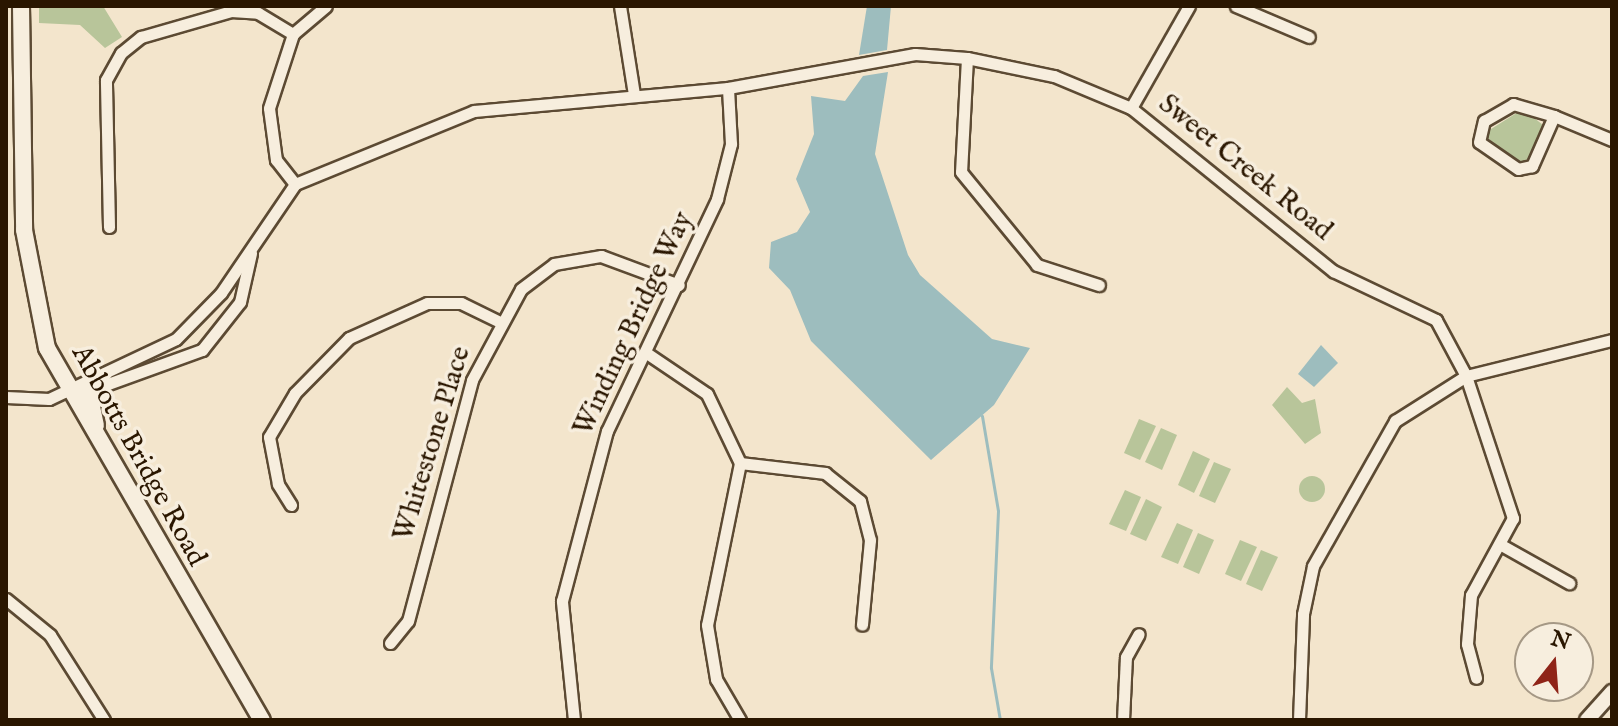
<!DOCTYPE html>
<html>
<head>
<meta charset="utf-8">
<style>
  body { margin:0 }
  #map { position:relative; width:1618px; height:726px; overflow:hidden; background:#f3e5cc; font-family:"IM FELL English",serif }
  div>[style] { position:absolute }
  .green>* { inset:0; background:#b8c59a }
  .round { border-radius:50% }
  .water>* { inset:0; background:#9dbdbe }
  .stream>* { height:3px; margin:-1.5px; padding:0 1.5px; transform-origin:1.5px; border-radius:1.5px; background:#9dbdbe }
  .roads { filter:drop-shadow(2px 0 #5c4a33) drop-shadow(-2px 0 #5c4a33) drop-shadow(0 2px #5c4a33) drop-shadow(0 -2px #5c4a33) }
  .minor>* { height:11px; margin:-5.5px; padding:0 5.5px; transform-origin:5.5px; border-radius:5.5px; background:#f7eede }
  .tertiary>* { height:14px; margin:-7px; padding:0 7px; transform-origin:7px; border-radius:7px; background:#f7eede }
  .secondary>* { height:16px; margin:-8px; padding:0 8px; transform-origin:8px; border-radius:8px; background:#f7eede }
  span { translate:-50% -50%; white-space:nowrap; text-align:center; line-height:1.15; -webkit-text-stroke:7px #f7eede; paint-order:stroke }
  .street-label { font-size:28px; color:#2a1600 }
  .frame { position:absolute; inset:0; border:8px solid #2a1600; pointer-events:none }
  .north { position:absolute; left:1514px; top:622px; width:80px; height:80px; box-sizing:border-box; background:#f7eede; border:2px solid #a59885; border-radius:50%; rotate:17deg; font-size:22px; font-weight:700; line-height:32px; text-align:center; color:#2a1600 }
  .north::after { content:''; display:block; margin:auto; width:28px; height:36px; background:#8f2418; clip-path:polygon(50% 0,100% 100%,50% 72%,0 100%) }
</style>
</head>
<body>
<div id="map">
  <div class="green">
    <div style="clip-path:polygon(39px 6px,103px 6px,122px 37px,105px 48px,80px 25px,39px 23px)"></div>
    <div style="clip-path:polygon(1523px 109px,1543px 125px,1531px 157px,1519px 164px,1483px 134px)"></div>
    <div style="clip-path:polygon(1287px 387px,1302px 403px,1315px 399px,1321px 433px,1305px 444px,1272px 405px)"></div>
    <div style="clip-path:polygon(1139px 419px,1156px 426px,1140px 460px,1124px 453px)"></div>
    <div style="clip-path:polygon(1161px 428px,1177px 435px,1162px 470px,1145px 462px)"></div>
    <div style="clip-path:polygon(1193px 451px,1210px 459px,1194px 493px,1178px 485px)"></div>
    <div style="clip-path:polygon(1214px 462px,1231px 469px,1215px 503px,1199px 496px)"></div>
    <div class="round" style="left:1299px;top:476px;width:26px;height:26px"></div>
    <div style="clip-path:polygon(1125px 490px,1141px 497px,1126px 531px,1109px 524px)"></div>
    <div style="clip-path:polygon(1146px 499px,1162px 507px,1146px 541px,1130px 534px)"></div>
    <div style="clip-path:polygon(1177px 523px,1193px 530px,1178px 564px,1161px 557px)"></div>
    <div style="clip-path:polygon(1198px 533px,1214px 540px,1199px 574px,1183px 567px)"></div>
    <div style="clip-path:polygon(1240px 540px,1257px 547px,1241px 581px,1225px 574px)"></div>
    <div style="clip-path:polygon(1261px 550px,1278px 557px,1262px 591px,1246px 584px)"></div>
  </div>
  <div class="water">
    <div style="clip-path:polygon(867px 6px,891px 6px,887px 50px,859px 55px)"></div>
    <div style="clip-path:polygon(888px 72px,875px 154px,908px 255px,920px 275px,992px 339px,1030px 348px,994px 405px,931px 460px,811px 341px,790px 290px,769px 268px,771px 242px,797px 232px,810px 212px,796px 179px,814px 134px,811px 96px,845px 101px,863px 76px)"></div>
    <div style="clip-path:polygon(1321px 345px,1338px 363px,1314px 387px,1298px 374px)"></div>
  </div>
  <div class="stream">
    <div style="left:982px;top:416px;width:96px;rotate:80.4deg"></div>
    <div style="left:998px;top:511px;width:157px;rotate:92.6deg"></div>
    <div style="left:991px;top:668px;width:53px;rotate:80.2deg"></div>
  </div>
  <div class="roads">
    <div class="minor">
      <div style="left:620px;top:6px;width:89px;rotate:81deg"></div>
      <div style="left:1236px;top:6px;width:79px;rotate:23deg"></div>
      <div style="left:967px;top:58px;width:114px;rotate:93deg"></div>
      <div style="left:961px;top:172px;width:120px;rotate:50.7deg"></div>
      <div style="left:1037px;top:265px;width:65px;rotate:17.9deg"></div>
      <div style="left:1513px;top:104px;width:43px;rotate:16.3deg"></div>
      <div style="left:1554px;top:116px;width:55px;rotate:113.7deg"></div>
      <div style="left:1532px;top:166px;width:14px;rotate:168deg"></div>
      <div style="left:1518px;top:169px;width:47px;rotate:-145.3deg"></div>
      <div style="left:1479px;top:142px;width:22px;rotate:-77deg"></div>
      <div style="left:1484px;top:121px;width:34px;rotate:-30deg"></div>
      <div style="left:1131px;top:108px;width:117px;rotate:-60.4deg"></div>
      <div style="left:1554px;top:116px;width:63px;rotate:22.5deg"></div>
      <div style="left:295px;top:184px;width:31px;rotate:-128deg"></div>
      <div style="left:276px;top:160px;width:52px;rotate:-97.7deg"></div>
      <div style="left:269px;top:108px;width:78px;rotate:-72deg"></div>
      <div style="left:293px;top:34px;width:43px;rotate:-40.3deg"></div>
      <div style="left:109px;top:227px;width:147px;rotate:-91.2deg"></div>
      <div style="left:106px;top:80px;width:31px;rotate:-61deg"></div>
      <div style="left:121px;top:53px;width:26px;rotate:-39deg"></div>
      <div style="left:141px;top:37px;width:94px;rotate:-16.1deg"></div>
      <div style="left:231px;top:11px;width:27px;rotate:4deg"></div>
      <div style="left:258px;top:13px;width:41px;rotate:31deg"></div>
      <div style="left:648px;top:354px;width:71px;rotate:34.1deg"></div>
      <div style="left:707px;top:394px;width:76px;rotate:64.4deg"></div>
      <div style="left:740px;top:463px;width:165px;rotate:101.5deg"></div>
      <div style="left:707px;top:625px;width:55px;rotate:80.5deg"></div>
      <div style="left:716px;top:679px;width:48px;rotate:59.7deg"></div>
      <div style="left:83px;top:393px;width:127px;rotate:-19.9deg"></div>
      <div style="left:202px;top:350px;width:61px;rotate:-51.6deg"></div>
      <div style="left:240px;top:302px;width:50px;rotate:-77.3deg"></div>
      <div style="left:6px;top:397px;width:43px;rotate:2.7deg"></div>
      <div style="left:49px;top:399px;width:140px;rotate:-25.3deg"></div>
      <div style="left:176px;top:339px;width:64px;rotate:-45.6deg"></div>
      <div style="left:221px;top:293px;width:132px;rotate:-55.8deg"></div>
      <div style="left:295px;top:184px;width:193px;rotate:-22.2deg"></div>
      <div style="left:474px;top:111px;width:255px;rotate:-5.2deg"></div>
      <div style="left:728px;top:88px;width:190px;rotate:-10.3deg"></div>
      <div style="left:915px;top:54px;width:52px;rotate:4.4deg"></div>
      <div style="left:967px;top:58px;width:89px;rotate:11.7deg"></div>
      <div style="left:1054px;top:76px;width:83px;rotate:22.6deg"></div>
      <div style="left:1131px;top:108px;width:260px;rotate:38.9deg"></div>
      <div style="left:1333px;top:271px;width:114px;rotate:25.4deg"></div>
      <div style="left:1436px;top:320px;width:64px;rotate:61.8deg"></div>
      <div style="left:1466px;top:376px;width:150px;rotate:71.7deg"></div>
      <div style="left:1513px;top:518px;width:88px;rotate:118.6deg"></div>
      <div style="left:1471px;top:595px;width:49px;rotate:94.7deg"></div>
      <div style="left:1467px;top:644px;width:35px;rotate:75deg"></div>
      <div style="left:740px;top:463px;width:86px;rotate:6.7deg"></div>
      <div style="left:825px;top:473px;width:45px;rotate:38.7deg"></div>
      <div style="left:860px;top:501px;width:40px;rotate:75.6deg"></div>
      <div style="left:870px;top:540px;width:85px;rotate:95.4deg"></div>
      <div style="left:291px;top:505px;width:25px;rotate:-122deg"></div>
      <div style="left:278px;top:484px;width:48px;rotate:-100.8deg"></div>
      <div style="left:269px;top:437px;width:51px;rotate:-59.4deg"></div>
      <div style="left:295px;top:393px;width:77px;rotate:-45.5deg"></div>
      <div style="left:349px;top:338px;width:85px;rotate:-24.2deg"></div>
      <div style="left:427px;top:303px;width:34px"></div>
      <div style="left:461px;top:303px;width:43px;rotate:26deg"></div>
      <div style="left:1503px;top:546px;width:76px;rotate:29.3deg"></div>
      <div style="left:6px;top:599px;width:57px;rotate:39.3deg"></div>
      <div style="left:50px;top:635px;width:101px;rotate:57.6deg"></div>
      <div style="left:390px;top:643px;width:28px;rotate:-51deg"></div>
      <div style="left:408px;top:621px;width:249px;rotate:-75.1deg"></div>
      <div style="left:472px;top:380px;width:103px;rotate:-61.7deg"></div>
      <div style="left:521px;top:289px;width:41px;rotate:-37.1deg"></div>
      <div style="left:554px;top:264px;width:48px;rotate:-9.7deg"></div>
      <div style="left:601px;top:256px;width:83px;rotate:20.4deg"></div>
      <div style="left:574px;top:720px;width:120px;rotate:-95.8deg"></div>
      <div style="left:562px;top:601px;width:176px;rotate:-75.2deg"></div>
      <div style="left:607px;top:431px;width:257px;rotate:-64.6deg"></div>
      <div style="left:717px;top:199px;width:57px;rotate:-75.7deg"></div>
      <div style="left:731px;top:144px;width:56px;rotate:-93.1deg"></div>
      <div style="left:1123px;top:720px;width:63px;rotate:-87.3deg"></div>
      <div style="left:1126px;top:657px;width:26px;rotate:-61deg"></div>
      <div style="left:1299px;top:720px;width:106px;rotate:-87.8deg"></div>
      <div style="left:1303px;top:614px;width:49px;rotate:-78.2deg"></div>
      <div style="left:1313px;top:566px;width:167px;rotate:-60.5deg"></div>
      <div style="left:1395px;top:421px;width:84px;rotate:-32.4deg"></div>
      <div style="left:1466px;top:376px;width:150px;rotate:-13.9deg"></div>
    </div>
    <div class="tertiary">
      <div style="left:1587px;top:720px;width:38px;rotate:-48deg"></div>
    </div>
    <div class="secondary">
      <div style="left:21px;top:6px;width:224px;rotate:89.2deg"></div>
      <div style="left:24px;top:230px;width:120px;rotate:79deg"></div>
      <div style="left:47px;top:348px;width:430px;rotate:60deg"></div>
      <div style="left:89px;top:393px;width:33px;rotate:78deg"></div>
    </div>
  </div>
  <div class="street-label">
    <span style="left:1245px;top:168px;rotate:39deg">Sweet Creek Road</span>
    <span style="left:634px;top:324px;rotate:-65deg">Winding Bridge Way</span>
    <span style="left:433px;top:444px;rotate:-73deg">Whitestone Place</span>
    <span style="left:138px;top:456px;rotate:61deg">Abbotts Bridge Road</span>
  </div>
  <div class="frame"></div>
  <div class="north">N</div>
</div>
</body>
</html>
